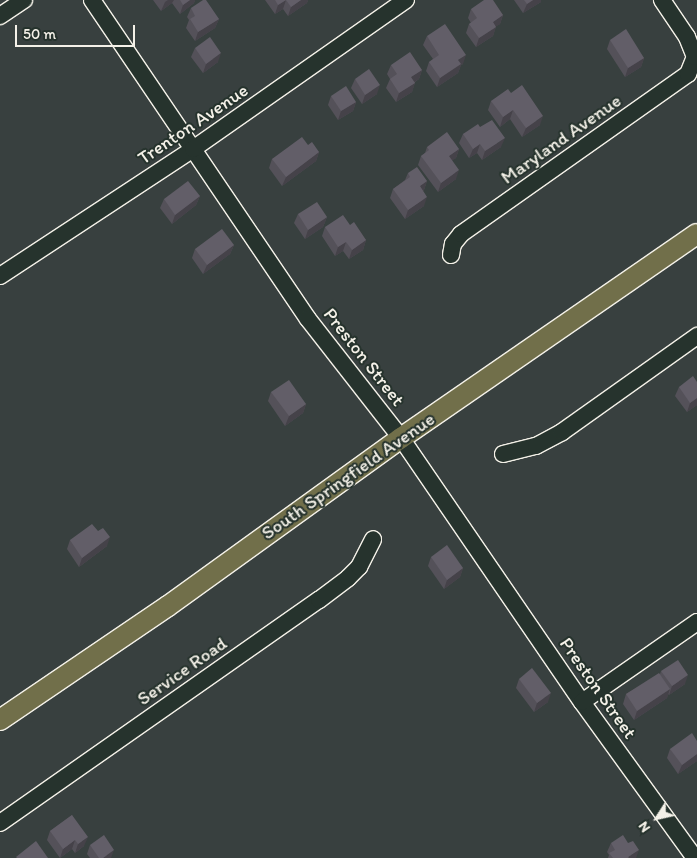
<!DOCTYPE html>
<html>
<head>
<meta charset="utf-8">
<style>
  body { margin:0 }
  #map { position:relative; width:697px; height:858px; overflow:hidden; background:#38403f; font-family:Itim,sans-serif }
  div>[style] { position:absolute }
  .roads { filter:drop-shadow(1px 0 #f4f1e8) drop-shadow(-1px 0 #f4f1e8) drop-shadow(0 1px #f4f1e8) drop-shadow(0 -1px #f4f1e8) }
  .minor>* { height:16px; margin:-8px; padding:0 8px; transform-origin:8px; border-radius:8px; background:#26332d }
  .major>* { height:20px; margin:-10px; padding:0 10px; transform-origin:10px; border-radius:10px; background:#716f4a }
  .wall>* { inset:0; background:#545159 }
  .shaded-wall>* { inset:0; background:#454249 }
  .building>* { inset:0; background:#625e68 }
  span { translate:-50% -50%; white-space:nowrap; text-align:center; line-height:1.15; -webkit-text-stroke:4px #26332d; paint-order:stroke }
  .street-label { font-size:19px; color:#f4f1e8 }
  .north { position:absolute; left:632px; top:793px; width:50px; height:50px; -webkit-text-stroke:4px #26332d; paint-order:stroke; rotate:235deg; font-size:14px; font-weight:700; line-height:20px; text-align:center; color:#f4f1e8 }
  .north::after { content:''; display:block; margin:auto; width:18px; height:22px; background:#f4f1e8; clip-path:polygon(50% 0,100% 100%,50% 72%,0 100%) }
  .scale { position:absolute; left:15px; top:25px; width:120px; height:22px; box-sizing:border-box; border:2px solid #f4f1e8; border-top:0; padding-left:6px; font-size:15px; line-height:18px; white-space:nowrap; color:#f4f1e8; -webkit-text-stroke:4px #26332d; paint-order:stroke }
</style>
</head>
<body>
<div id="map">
  <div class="roads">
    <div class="minor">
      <div style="left:92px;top:0;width:385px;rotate:55.9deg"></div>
      <div style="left:308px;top:319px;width:151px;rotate:52deg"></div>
      <div style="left:401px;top:438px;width:320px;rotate:55.6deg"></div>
      <div style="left:582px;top:702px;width:193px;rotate:54.1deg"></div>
      <div style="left:0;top:16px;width:29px;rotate:-34deg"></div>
      <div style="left:451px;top:255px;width:11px;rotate:-80deg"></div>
      <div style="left:453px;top:244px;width:13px;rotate:-51deg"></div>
      <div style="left:461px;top:234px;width:278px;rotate:-35.2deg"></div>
      <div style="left:688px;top:74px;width:18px;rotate:-68deg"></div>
      <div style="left:695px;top:57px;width:22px;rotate:-112deg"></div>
      <div style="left:687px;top:37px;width:45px;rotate:-124deg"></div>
      <div style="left:0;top:276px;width:231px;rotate:-33.3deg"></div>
      <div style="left:193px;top:149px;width:260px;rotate:-35deg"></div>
      <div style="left:503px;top:454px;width:34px;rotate:-14deg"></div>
      <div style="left:536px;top:446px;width:30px;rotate:-28deg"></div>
      <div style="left:562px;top:432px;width:166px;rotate:-35.4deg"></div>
      <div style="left:582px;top:702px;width:140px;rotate:-34.8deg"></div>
      <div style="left:0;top:823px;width:389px;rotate:-35deg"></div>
      <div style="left:319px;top:600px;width:36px;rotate:-37deg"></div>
      <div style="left:348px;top:578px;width:16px;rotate:-45deg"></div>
      <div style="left:359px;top:567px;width:31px;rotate:-63deg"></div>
    </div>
    <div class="major">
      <div style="left:0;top:720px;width:203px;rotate:-34.2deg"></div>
      <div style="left:168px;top:606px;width:287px;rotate:-35.8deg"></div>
      <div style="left:401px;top:438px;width:359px;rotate:-34.6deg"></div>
    </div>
  </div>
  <div class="wall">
    <div style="clip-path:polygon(153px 0,195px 0,194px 3px,180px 14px,172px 3px,161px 11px)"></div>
    <div style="clip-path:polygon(265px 0,308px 0,307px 3px,288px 16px,283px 9px,275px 14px)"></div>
    <div style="clip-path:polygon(514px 0,541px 0,541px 2px,523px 13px)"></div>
    <div style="clip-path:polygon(191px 8px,219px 19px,215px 28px,195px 41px,186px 28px,189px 20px,187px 17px)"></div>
    <div style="clip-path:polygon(471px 9px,503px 15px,500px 24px,496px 26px,493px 36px,476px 47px,466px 33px,469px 24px,471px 23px,468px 18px)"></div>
    <div style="clip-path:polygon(427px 36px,463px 64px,461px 65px,458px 73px,437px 87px,426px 71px,429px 62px,433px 59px,423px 45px)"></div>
    <div style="clip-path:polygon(610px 40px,644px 58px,641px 67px,625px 77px,607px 49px)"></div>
    <div style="clip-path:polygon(195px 48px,218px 62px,203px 73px,191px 57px)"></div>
    <div style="clip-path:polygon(391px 65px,422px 70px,419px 79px,415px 82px,412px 92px,396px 102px,386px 88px,390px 79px,387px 74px)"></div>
    <div style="clip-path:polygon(355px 79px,377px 94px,362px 104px,351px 88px)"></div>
    <div style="clip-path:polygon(511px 93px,540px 125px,522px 137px,510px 119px,500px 127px,488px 110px,491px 101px)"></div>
    <div style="clip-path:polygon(331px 96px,356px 102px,353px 111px,338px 120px,328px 105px)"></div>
    <div style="clip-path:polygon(480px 127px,501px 147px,482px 160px,477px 153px,469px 158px,459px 143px,463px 134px)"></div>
    <div style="clip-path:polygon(308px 145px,319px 152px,316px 161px,282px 186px,269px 168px,272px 159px)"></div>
    <div style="clip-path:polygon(427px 147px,459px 149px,456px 158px,452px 160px,456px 179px,438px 192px,418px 165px,421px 156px,425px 153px)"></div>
    <div style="clip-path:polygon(408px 173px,427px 181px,424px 190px,423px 191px,424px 206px,405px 219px,390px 198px,393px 189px,405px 180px)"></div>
    <div style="clip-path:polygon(200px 196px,196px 205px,172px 224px,160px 208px,164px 199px)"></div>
    <div style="clip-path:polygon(298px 214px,327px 217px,323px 227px,305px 239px,294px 223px)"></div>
    <div style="clip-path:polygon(350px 225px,366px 240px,363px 250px,349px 259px,343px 251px,335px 256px,322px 236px,325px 227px)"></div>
    <div style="clip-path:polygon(234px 245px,230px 254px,203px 274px,192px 258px,195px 249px)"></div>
    <div style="clip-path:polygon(697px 382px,697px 405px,687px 412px,675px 396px,679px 387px)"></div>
    <div style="clip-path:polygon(271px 392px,306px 404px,303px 413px,285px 426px,268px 401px)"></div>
    <div style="clip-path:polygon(70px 540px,107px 546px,79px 567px,67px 549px)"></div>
    <div style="clip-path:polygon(431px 557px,463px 568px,460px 577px,444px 589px,428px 566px)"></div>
    <div style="clip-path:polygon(661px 671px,685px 684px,669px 695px,668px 694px,667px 698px,634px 720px,623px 704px,626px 694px,660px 674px)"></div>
    <div style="clip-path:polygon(519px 679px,548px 702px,534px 712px,516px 688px)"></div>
    <div style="clip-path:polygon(697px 741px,697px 761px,678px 774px,667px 758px,670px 749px)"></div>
    <div style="clip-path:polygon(72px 815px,84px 846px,75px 853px,72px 849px,60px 858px,47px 840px,50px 831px)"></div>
    <div style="clip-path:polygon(611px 843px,636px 858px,608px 858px,609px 855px,607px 852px)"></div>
    <div style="clip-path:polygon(90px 845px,111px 858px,90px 858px,87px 854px)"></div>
  </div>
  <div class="shaded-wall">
    <div style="clip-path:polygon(168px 0,174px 0,172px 3px,161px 11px,165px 2px)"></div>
    <div style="clip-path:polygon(190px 0,195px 0,194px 3px,180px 14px,183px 5px)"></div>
    <div style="clip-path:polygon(286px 0,283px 9px,275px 14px,278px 5px)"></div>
    <div style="clip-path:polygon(301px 0,308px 0,307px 3px,288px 16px,291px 7px)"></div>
    <div style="clip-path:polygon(533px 0,541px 0,541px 2px,523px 13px,527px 4px)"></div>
    <div style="clip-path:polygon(503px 15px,500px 24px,489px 31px,493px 22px)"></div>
    <div style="clip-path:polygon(219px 19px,215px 28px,195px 41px,198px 32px)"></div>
    <div style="clip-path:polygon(496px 27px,493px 36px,476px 47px,479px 38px)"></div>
    <div style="clip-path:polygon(221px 53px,218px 62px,203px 73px,206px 64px)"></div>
    <div style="clip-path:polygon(466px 55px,463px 64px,461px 65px,458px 73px,437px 87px,440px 78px,458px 60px)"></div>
    <div style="clip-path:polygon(644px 58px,641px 67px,625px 77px,628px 68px)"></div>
    <div style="clip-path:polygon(422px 70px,419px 79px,408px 86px,411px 77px)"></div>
    <div style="clip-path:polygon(415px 83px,412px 92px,396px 102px,399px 93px)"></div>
    <div style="clip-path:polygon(380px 85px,377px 94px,362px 104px,365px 95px)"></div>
    <div style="clip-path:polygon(356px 102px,353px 111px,338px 120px,341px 111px)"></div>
    <div style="clip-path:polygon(513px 110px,510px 119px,500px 127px,503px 117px)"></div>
    <div style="clip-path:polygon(543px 116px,540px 125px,522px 137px,526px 128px)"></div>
    <div style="clip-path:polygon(505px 138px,501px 147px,482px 160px,485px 151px)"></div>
    <div style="clip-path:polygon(480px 144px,477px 153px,469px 158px,473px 149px)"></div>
    <div style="clip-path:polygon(459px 149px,456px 158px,446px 165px,449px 156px)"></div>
    <div style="clip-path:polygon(319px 152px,316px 161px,282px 186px,286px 177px)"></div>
    <div style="clip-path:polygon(459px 170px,456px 179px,438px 192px,441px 183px)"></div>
    <div style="clip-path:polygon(427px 181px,424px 190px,416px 196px,420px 186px)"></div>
    <div style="clip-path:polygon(200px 196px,196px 205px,172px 224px,175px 215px)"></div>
    <div style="clip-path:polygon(427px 197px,424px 206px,405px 219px,408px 210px)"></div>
    <div style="clip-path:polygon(327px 217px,323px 227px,305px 239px,308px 230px)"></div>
    <div style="clip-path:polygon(366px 240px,363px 250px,349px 259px,352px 250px)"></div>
    <div style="clip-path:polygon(346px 242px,343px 251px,335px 256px,338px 247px)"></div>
    <div style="clip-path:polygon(234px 245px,230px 254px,203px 274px,207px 265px)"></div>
    <div style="clip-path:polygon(697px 398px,697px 405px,687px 412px,690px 403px)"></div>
    <div style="clip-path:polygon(306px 404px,303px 413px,285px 426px,289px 416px)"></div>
    <div style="clip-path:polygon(110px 537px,107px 546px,79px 567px,82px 558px)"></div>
    <div style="clip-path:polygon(463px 568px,460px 577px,444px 589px,447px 580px)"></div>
    <div style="clip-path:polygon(688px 675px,685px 684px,669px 695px,672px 686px)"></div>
    <div style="clip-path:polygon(670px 689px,667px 698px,634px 720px,637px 711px)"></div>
    <div style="clip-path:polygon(551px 693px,548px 702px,534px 712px,537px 703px)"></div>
    <div style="clip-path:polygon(697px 754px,697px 761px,678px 774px,682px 765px)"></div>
    <div style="clip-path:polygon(88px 837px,84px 846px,75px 853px,78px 844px)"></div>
    <div style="clip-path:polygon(75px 840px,72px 849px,60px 858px,63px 849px)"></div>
    <div style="clip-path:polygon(114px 850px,111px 858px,103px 858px)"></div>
    <div style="clip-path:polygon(639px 850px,636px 858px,628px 858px,628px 857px)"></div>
  </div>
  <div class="building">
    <div style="clip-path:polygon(180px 0,190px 0,183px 5px)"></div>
    <div style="clip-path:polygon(203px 0,206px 0,219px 19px,198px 32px,190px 19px,195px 16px,191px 8px)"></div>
    <div style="clip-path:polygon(275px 0,286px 0,278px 5px)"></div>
    <div style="clip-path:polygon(286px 0,301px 0,291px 7px)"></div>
    <div style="clip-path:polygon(484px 0,493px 0,503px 15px,493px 22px,496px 27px,479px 38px,469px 24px,477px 18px,471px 9px)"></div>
    <div style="clip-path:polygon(524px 0,533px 0,527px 4px)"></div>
    <div style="clip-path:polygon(445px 24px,466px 55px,458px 60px,461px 64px,440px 78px,429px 62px,439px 55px,427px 36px)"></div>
    <div style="clip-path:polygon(626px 29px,644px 58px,628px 68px,610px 40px)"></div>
    <div style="clip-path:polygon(210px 37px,221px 53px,206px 64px,195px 48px)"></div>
    <div style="clip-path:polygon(410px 52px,422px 70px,411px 77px,415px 83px,399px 93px,390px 79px,397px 74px,391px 65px)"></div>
    <div style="clip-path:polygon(369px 69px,380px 85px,365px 95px,355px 79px)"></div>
    <div style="clip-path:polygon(522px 85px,543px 116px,526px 128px,513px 110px,503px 117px,491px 101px,508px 89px,511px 93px)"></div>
    <div style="clip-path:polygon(346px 86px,356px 102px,341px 111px,331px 96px)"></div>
    <div style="clip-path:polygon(492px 120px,505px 138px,485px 151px,480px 144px,473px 149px,463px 134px,478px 124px,480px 127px)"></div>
    <div style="clip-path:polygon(447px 132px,459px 149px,449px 156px,459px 170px,441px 183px,421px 156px,429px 150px,427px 147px)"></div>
    <div style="clip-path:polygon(302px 137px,308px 145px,312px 142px,319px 152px,286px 177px,272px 159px)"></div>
    <div style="clip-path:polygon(417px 167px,427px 181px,420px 186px,427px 197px,408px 210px,393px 189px,410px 177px,408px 173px)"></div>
    <div style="clip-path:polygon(188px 181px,200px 196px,175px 215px,164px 199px)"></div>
    <div style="clip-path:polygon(317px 202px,327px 217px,308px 230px,298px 214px)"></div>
    <div style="clip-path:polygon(343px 215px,350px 225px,354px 222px,366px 240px,352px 250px,346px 242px,338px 247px,325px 227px)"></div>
    <div style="clip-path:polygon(222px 229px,234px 245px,207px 265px,195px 249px)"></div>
    <div style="clip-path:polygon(693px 376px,697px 382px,697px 398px,690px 403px,679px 387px)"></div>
    <div style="clip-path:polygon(289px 380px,306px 404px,289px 416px,271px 392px)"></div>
    <div style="clip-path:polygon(92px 524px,98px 531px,103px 528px,110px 537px,82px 558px,70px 540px)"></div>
    <div style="clip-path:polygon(447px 545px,463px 568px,447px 580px,431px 557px)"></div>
    <div style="clip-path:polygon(678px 660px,688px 675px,672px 686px,661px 671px)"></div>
    <div style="clip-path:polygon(532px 668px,551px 693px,537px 703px,519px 679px)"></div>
    <div style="clip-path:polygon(659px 673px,670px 689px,637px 711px,626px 694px)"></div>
    <div style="clip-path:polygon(692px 733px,697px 741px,697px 754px,682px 765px,670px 749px)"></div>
    <div style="clip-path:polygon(72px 815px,88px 837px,78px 844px,75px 840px,63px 849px,50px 831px)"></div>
    <div style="clip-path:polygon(104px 835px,114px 850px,103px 858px,99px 858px,90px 845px)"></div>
    <div style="clip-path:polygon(623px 835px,628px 843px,633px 841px,639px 850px,628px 857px,629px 858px,613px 858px,609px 853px,615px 850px,611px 843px)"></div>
    <div style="clip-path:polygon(36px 841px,48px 858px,17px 858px,16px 857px)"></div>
  </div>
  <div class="street-label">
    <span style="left:193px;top:124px;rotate:-34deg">Trenton Avenue</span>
    <span style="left:561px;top:139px;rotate:-35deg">Maryland Avenue</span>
    <span style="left:364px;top:357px;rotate:52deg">Preston Street</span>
    <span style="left:348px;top:476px;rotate:-35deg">South Springfield Avenue</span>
    <span style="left:182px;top:671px;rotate:-35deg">Service Road</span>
    <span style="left:598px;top:688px;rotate:55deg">Preston Street</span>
  </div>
  <div class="north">N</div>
  <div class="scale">50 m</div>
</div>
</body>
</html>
